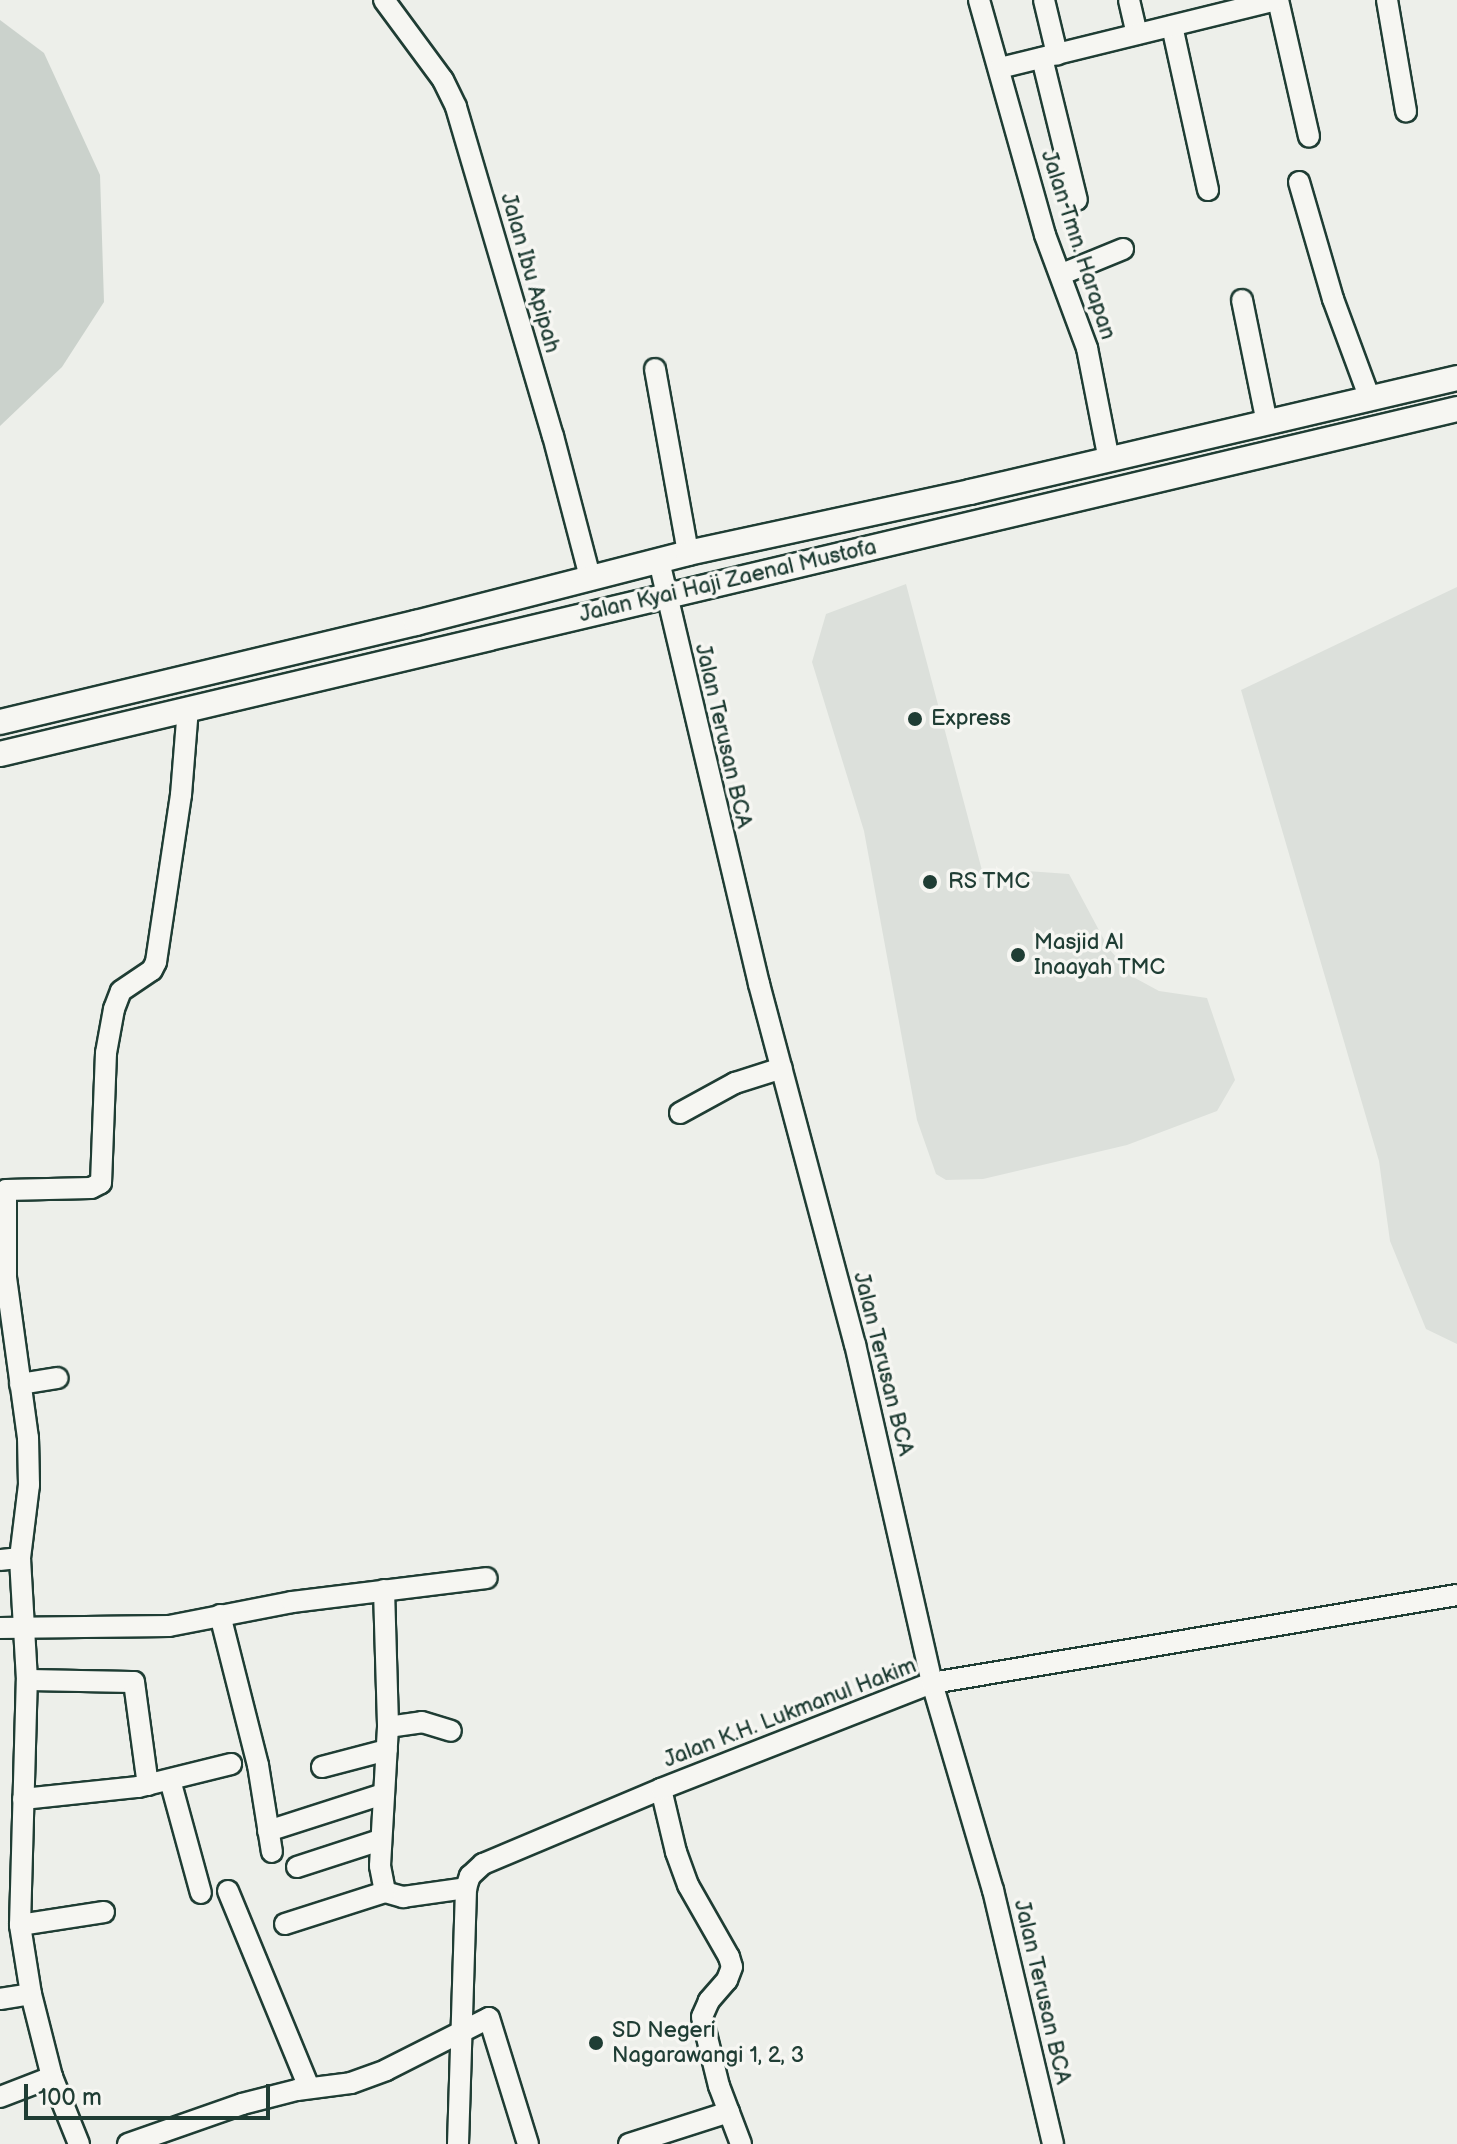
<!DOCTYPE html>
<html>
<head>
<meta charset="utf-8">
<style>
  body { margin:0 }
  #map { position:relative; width:1457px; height:2144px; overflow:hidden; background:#edefea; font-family:"Balsamiq Sans",sans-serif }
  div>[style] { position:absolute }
  .built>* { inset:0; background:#dce0db }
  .green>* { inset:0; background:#cbd2cc }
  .roads { filter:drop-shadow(2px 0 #1f3d34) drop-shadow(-2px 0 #1f3d34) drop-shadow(0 2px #1f3d34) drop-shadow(0 -2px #1f3d34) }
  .minor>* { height:20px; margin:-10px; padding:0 10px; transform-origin:10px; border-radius:10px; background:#f6f6f2 }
  .major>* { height:24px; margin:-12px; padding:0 12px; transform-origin:12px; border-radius:12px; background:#f6f6f2 }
  .dots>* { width:22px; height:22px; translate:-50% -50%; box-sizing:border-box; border:4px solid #f6f6f2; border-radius:50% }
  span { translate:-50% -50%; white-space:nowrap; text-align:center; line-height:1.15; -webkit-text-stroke:7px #f6f6f2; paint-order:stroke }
  .street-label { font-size:22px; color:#1f3d34 }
  .poi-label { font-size:22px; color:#1f3d34 }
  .left { translate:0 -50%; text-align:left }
  .scale { position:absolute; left:24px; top:2084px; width:246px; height:36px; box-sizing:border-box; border:4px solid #1f3d34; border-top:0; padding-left:10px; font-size:24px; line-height:28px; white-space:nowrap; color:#1f3d34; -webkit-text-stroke:6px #f6f6f2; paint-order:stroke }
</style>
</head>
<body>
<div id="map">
  <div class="built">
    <div style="clip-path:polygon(906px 584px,984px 878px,992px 886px,1027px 871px,1069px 874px,1109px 949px,1135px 978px,1159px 991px,1207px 998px,1235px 1080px,1217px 1111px,1127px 1145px,983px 1179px,946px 1180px,936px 1174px,917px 1120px,864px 831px,812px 662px,826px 614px)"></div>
    <div style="clip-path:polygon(1457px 587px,1457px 1344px,1426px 1329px,1390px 1241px,1379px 1161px,1241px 690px)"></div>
  </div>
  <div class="green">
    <div style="clip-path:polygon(0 20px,44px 53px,100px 175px,104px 302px,62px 367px,0 426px)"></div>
  </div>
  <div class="roads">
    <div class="minor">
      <div style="left:384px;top:0;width:99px;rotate:53.6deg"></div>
      <div style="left:443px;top:80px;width:30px;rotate:64deg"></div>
      <div style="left:456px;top:107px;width:343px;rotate:73.6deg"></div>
      <div style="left:553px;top:436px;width:146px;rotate:75.3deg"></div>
      <div style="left:979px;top:0;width:244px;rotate:74.3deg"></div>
      <div style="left:1045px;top:235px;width:121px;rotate:69.6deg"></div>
      <div style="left:1087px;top:348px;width:114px;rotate:78.9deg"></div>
      <div style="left:1044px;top:0;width:56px;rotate:76.5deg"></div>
      <div style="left:1129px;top:0;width:35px;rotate:77deg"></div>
      <div style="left:1278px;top:0;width:140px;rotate:77.2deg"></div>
      <div style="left:1387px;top:0;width:113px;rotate:80.3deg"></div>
      <div style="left:1172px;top:26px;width:168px;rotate:77.6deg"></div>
      <div style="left:1042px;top:58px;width:146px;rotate:76.2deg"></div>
      <div style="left:1000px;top:68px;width:285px;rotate:-13.8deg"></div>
      <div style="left:1299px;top:182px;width:122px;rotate:73.8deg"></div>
      <div style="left:1333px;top:299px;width:107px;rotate:69.7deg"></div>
      <div style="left:1062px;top:274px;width:66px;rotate:-22.3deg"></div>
      <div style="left:1242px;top:300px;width:126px;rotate:78.5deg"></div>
      <div style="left:655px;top:369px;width:187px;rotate:79.8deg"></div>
      <div style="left:659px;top:561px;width:435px;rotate:76.7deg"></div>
      <div style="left:759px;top:984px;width:373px;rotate:75.1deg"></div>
      <div style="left:855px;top:1344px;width:348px;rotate:77.2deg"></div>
      <div style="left:932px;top:1683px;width:216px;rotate:73.6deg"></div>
      <div style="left:993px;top:1890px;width:261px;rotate:76.7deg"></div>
      <div style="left:680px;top:1113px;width:63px;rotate:-28.6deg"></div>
      <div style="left:735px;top:1083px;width:49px;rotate:-17.7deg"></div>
      <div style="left:20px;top:1384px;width:38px;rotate:-9deg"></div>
      <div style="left:0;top:1560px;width:20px;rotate:-6deg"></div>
      <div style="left:384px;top:1590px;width:137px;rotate:88.3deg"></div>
      <div style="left:388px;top:1727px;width:139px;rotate:93.3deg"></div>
      <div style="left:380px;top:1866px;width:26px;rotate:79deg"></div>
      <div style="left:220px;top:1615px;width:155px;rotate:75.8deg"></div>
      <div style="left:258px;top:1765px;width:88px;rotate:80.9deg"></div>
      <div style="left:0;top:1628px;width:169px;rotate:-0.7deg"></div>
      <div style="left:169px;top:1626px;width:125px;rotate:-11deg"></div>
      <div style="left:292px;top:1602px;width:196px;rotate:-7deg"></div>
      <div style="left:27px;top:1680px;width:107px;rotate:1.1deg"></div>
      <div style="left:134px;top:1682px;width:104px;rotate:82.3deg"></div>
      <div style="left:388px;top:1727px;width:34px;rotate:-8deg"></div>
      <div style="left:422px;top:1722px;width:30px;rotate:17deg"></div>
      <div style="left:322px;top:1767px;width:67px;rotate:-14.7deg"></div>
      <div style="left:170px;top:1780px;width:117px;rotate:74.7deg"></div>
      <div style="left:661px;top:1789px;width:65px;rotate:76.6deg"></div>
      <div style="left:676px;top:1852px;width:35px;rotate:70deg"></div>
      <div style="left:688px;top:1885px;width:83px;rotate:60.3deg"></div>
      <div style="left:729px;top:1957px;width:10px;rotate:73deg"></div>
      <div style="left:732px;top:1967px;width:14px;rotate:111deg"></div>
      <div style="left:727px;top:1980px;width:28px;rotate:131deg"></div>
      <div style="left:709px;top:2001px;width:17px;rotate:114deg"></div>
      <div style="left:702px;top:2017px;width:71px;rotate:76.2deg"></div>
      <div style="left:719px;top:2086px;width:62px;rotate:69.2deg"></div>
      <div style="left:23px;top:1799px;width:116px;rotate:-6deg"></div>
      <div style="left:138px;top:1787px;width:96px;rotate:-13.9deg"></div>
      <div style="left:268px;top:1831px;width:121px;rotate:-17.8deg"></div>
      <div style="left:297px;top:1867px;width:87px;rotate:-18deg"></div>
      <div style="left:228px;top:1891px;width:213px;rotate:67.6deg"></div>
      <div style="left:285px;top:1924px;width:105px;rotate:-17.7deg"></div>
      <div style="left:385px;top:1892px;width:19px;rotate:16deg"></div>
      <div style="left:403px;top:1897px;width:64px;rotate:-8.1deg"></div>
      <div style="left:20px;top:1925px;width:85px;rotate:-8.8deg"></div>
      <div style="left:0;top:1999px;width:31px;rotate:-9deg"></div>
      <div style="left:0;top:2097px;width:56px;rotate:-21deg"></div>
      <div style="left:79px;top:2144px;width:72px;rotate:-111.9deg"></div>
      <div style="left:52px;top:2077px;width:86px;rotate:-104.2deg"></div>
      <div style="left:31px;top:1994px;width:70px;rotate:-99.1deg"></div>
      <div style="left:20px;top:1925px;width:245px;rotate:-88.4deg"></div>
      <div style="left:27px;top:1680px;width:122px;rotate:-93.3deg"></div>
      <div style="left:20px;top:1558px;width:74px;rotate:-83deg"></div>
      <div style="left:29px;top:1485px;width:47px;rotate:-91.2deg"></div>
      <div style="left:28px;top:1438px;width:162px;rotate:-97.8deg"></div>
      <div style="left:6px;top:1277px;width:87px;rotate:-90deg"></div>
      <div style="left:6px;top:1190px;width:85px;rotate:-1.3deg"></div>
      <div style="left:91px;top:1188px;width:11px;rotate:-27deg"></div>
      <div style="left:101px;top:1183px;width:130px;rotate:-87.8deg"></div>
      <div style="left:106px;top:1053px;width:45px;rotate:-79.7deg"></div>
      <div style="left:114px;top:1009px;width:19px;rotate:-69deg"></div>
      <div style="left:121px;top:991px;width:37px;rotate:-34deg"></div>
      <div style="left:152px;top:970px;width:9px;rotate:-63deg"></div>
      <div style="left:156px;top:962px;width:169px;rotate:-81.5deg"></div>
      <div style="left:181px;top:795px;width:87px;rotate:-85.4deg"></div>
      <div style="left:128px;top:2144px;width:121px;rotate:-19.3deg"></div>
      <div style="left:242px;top:2104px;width:57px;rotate:-14.3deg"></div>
      <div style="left:297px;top:2090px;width:54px;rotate:-7.4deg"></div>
      <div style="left:351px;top:2083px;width:37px;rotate:-20deg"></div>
      <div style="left:386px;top:2070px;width:115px;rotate:-26.8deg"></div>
      <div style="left:489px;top:2018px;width:132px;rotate:72.8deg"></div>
      <div style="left:458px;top:2144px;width:256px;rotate:-88.2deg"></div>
      <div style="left:466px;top:1888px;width:13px;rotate:-72deg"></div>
      <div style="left:470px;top:1876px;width:18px;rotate:-43deg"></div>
      <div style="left:483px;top:1864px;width:193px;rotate:-22.8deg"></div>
      <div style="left:661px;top:1789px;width:291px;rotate:-21.4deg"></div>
      <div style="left:932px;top:1683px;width:532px;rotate:-9.52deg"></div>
      <div style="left:629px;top:2144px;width:105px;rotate:-17.7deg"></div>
    </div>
    <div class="major">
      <div style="left:0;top:722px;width:428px;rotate:-13.4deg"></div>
      <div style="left:416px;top:623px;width:281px;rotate:-14.4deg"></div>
      <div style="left:688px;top:553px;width:289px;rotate:-12.2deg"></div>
      <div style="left:970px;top:492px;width:500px;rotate:-13.17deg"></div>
      <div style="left:0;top:754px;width:1497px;rotate:-13.32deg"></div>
    </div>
  </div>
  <div class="dots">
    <div style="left:915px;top:719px;background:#1f3d34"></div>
    <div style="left:930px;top:882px;background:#1f3d34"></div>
    <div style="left:1018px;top:955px;background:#1f3d34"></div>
    <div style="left:596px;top:2043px;background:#1f3d34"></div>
  </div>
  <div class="street-label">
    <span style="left:1078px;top:245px;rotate:72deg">Jalan Tmn. Harapan</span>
    <span style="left:530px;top:273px;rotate:74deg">Jalan Ibu Apipah</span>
    <span style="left:728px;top:581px;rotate:-13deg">Jalan Kyai Haji Zaenal Mustofa</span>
    <span style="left:723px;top:736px;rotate:77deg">Jalan Terusan BCA</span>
    <span style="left:883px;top:1364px;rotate:76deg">Jalan Terusan BCA</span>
    <span style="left:790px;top:1713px;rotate:-21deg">Jalan K.H. Lukmanul Hakim</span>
    <span style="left:1042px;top:1992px;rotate:77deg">Jalan Terusan BCA</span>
  </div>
  <div class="poi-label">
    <span class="left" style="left:931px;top:719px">Express</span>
    <span class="left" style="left:948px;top:882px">RS TMC</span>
    <span class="left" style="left:1034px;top:955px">Masjid Al<br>Inaayah TMC</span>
    <span class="left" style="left:612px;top:2043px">SD Negeri<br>Nagarawangi 1, 2, 3</span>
  </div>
  <div class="scale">100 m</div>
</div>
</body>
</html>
